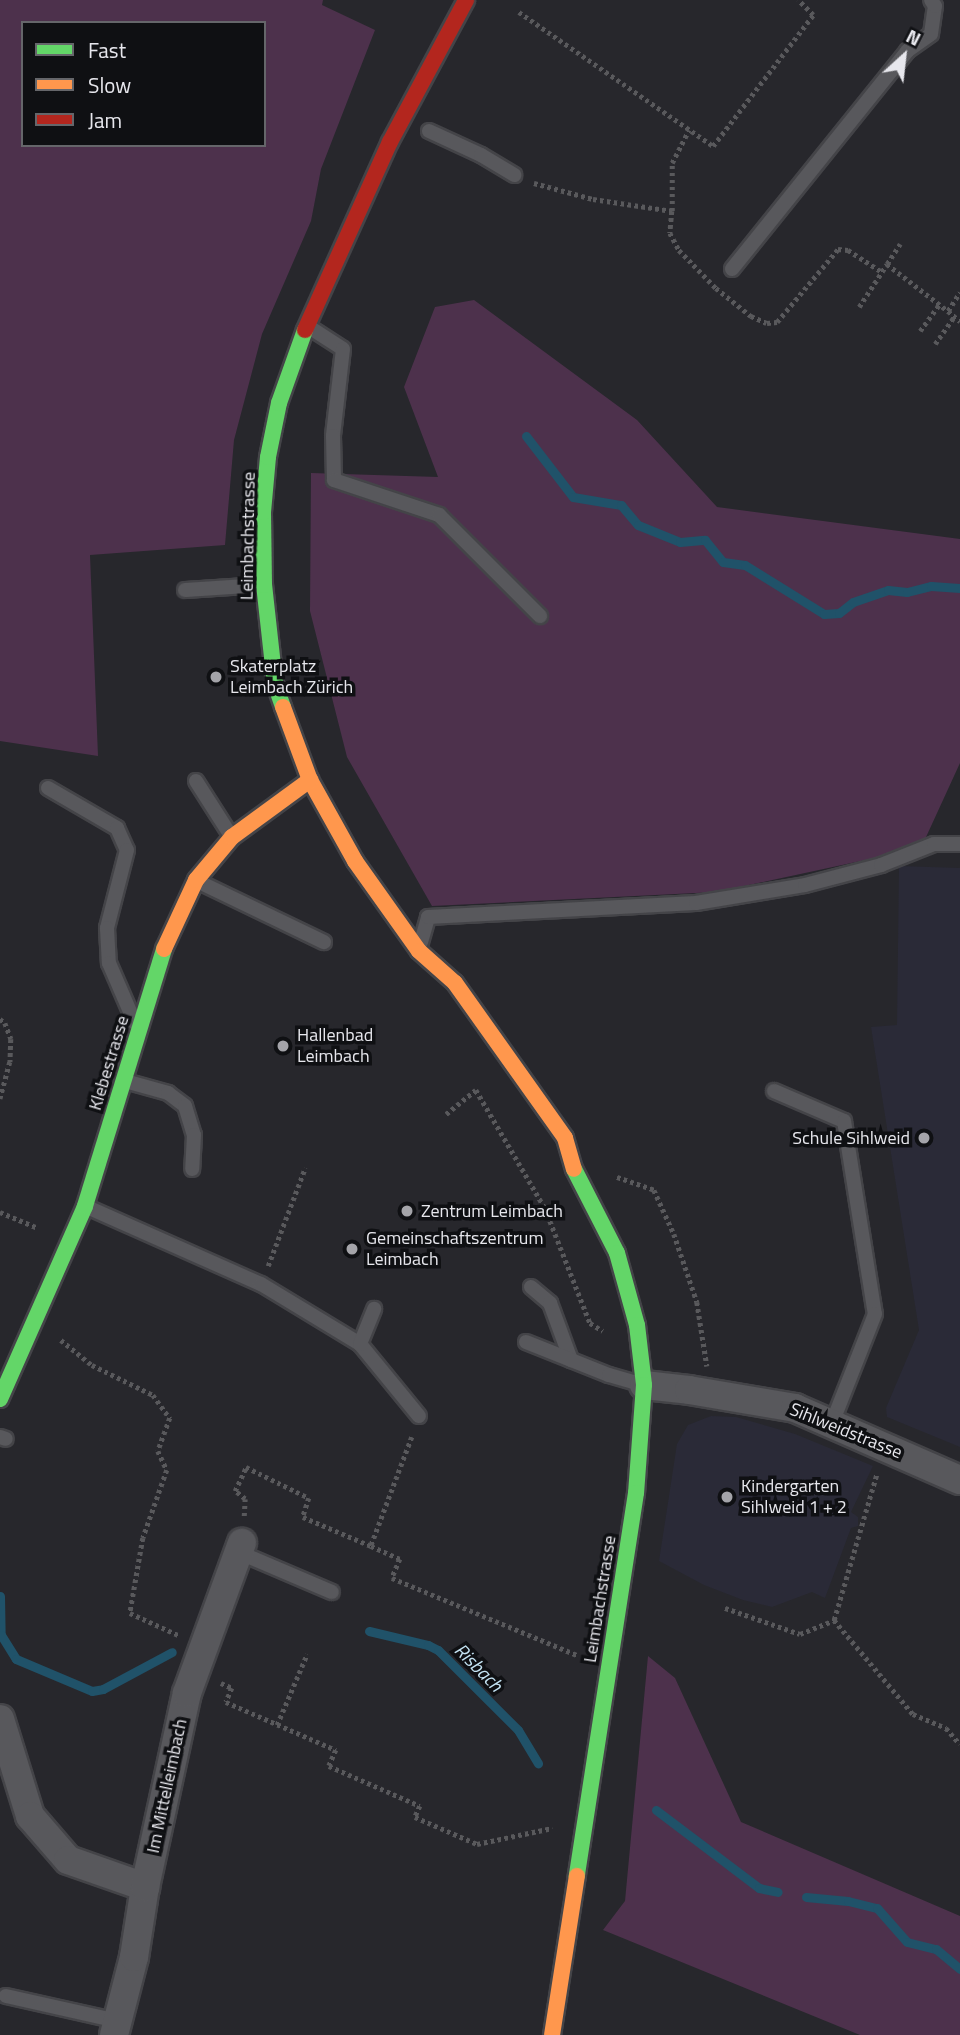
<!DOCTYPE html>
<html>
<head>
<meta charset="utf-8">
<style>
  body { margin:0 }
  #map { position:relative; width:960px; height:2035px; overflow:hidden; background:#27272c; font-family:"Titillium Web",sans-serif }
  div>[style] { position:absolute }
  .built>* { inset:0; background:#2a2a37 }
  .green>* { inset:0; background:#4d314c }
  .stream>* { height:9px; margin:-4.5px; padding:0 4.5px; transform-origin:4.5px; border-radius:4.5px; background:#205269 }
  .path>* { height:4.5px; margin-top:-2.25px; transform-origin:0; background:repeating-linear-gradient(90deg,#59595c 0 3.5px,transparent 0 7px) }
  .roads { filter:drop-shadow(2px 0 #444448) drop-shadow(-2px 0 #444448) drop-shadow(0 2px #444448) drop-shadow(0 -2px #444448) }
  .lane>* { height:14px; margin:-7px; padding:0 7px; transform-origin:7px; border-radius:7px; background:#58585c }
  .street>* { height:28px; margin:-14px; padding:0 14px; transform-origin:14px; border-radius:14px; background:#58585c }
  .fast>* { height:16px; margin:-8px; padding:0 8px; transform-origin:8px; border-radius:8px; background:#63d668 }
  .slow>* { height:16px; margin:-8px; padding:0 8px; transform-origin:8px; border-radius:8px; background:#ff974d }
  .jam>* { height:16px; margin:-8px; padding:0 8px; transform-origin:8px; border-radius:8px; background:#b3261e }
  .dots>* { width:19px; height:19px; translate:-50% -50%; box-sizing:border-box; border:4px solid #0f1013; border-radius:50% }
  span { translate:-50% -50%; white-space:nowrap; text-align:center; line-height:1.15; -webkit-text-stroke:7px #0f1013; paint-order:stroke }
  .street-label { font-size:18px; color:#e7e7ed }
  .poi-label { font-size:18px; color:#e7e7ed }
  .left { translate:0 -50%; text-align:left }
  .right { translate:-100% -50%; text-align:right }
  .water-label { font-size:19px; color:#c5e4f4; font-style:italic }
  .legend { position:absolute; left:21px; top:21px; width:245px; height:126px; box-sizing:border-box; background:#0f1013; border:2px solid #65666a; margin:0; padding:9px 12px; list-style:none; font-size:21px; color:#e7e7ed }
  .legend li { display:flex; align-items:center; gap:14px; height:35px }
  .legend b { width:35px; border:2px solid #65666a }
  .north { position:absolute; left:869px; top:21px; width:70px; height:70px; -webkit-text-stroke:5px #0f1013; paint-order:stroke; rotate:27deg; font-size:19px; font-weight:700; line-height:28px; text-align:center; color:#e7e7ed }
  .north::after { content:''; display:block; margin:auto; width:24px; height:32px; background:#e7e7ed; clip-path:polygon(50% 0,100% 100%,50% 72%,0 100%) }
</style>
</head>
<body>
<div id="map">
  <div class="built">
    <div style="clip-path:polygon(899px 866px,960px 868px,960px 1447px,887px 1417px,886px 1408px,919px 1330px,871px 1027px,897px 1025px)"></div>
    <div style="clip-path:polygon(711px 1416px,736px 1417px,795px 1434px,873px 1466px,851px 1512px,858px 1517px,858px 1526px,851px 1528px,825px 1598px,812px 1592px,772px 1607px,743px 1600px,704px 1585px,659px 1561px,677px 1444px,688px 1425px)"></div>
  </div>
  <div class="green">
    <div style="clip-path:polygon(evenodd,0 0,323px 0,322px 5px,375px 30px,321px 169px,311px 221px,262px 334px,234px 440px,225px 545px,90px 555px,98px 756px,0 741px,0 0,23px 23px,264px 23px,264px 145px,23px 145px,23px 23px)"></div>
    <div style="clip-path:polygon(474px 300px,637px 420px,717px 507px,960px 539px,960px 763px,921px 848px,716px 892px,432px 906px,347px 757px,310px 611px,311px 473px,438px 477px,404px 387px,435px 307px)"></div>
    <div style="clip-path:polygon(648px 1656px,675px 1678px,741px 1822px,960px 1916px,960px 2035px,860px 2035px,603px 1930px,625px 1901px)"></div>
  </div>
  <div class="stream">
    <div style="left:526px;top:436px;width:77px;rotate:52.4deg"></div>
    <div style="left:573px;top:497px;width:49px;rotate:9.5deg"></div>
    <div style="left:621px;top:505px;width:26px;rotate:50deg"></div>
    <div style="left:638px;top:525px;width:45px;rotate:22deg"></div>
    <div style="left:680px;top:542px;width:25px;rotate:-5deg"></div>
    <div style="left:705px;top:540px;width:28px;rotate:51deg"></div>
    <div style="left:723px;top:562px;width:22px;rotate:8deg"></div>
    <div style="left:745px;top:565px;width:93px;rotate:31.8deg"></div>
    <div style="left:824px;top:614px;width:15px;rotate:-4deg"></div>
    <div style="left:839px;top:613px;width:18px;rotate:-38deg"></div>
    <div style="left:853px;top:602px;width:37px;rotate:-19deg"></div>
    <div style="left:888px;top:590px;width:19px;rotate:6deg"></div>
    <div style="left:907px;top:592px;width:25px;rotate:-14deg"></div>
    <div style="left:931px;top:586px;width:29px;rotate:4deg"></div>
    <div style="left:0;top:1596px;width:39px;rotate:89deg"></div>
    <div style="left:1px;top:1635px;width:28px;rotate:58deg"></div>
    <div style="left:16px;top:1659px;width:82px;rotate:22.8deg"></div>
    <div style="left:92px;top:1691px;width:11px;rotate:-10deg"></div>
    <div style="left:103px;top:1689px;width:78px;rotate:-28.2deg"></div>
    <div style="left:369px;top:1631px;width:61px;rotate:13.3deg"></div>
    <div style="left:428px;top:1645px;width:11px;rotate:27deg"></div>
    <div style="left:438px;top:1650px;width:113px;rotate:45deg"></div>
    <div style="left:518px;top:1730px;width:39px;rotate:59deg"></div>
    <div style="left:656px;top:1810px;width:129px;rotate:37.1deg"></div>
    <div style="left:759px;top:1888px;width:19px;rotate:12deg"></div>
    <div style="left:806px;top:1897px;width:42px;rotate:5.4deg"></div>
    <div style="left:848px;top:1901px;width:30px;rotate:14deg"></div>
    <div style="left:877px;top:1908px;width:45px;rotate:48.6deg"></div>
    <div style="left:907px;top:1942px;width:30px;rotate:14deg"></div>
    <div style="left:936px;top:1949px;width:31px;rotate:40deg"></div>
  </div>
  <div class="path">
    <div style="left:519px;top:12px;width:236px;rotate:34.6deg"></div>
    <div style="left:713px;top:146px;width:165px;rotate:-52.6deg"></div>
    <div style="left:813px;top:15px;width:21px;rotate:-135deg"></div>
    <div style="left:534px;top:183px;width:61px;rotate:15.2deg"></div>
    <div style="left:593px;top:199px;width:80px;rotate:8.6deg"></div>
    <div style="left:672px;top:211px;width:22px;rotate:95deg"></div>
    <div style="left:670px;top:233px;width:19px;rotate:62deg"></div>
    <div style="left:679px;top:250px;width:53px;rotate:45.8deg"></div>
    <div style="left:716px;top:288px;width:45px;rotate:38.7deg"></div>
    <div style="left:751px;top:316px;width:17px;rotate:24deg"></div>
    <div style="left:767px;top:323px;width:10px;rotate:-6deg"></div>
    <div style="left:777px;top:322px;width:95px;rotate:-50.1deg"></div>
    <div style="left:838px;top:249px;width:10px;rotate:6deg"></div>
    <div style="left:848px;top:250px;width:40px;rotate:32.9deg"></div>
    <div style="left:672px;top:211px;width:48px;rotate:-90deg"></div>
    <div style="left:672px;top:163px;width:37px;rotate:-63deg"></div>
    <div style="left:887px;top:264px;width:24px;rotate:-57deg"></div>
    <div style="left:859px;top:307px;width:51px;rotate:-56.9deg"></div>
    <div style="left:887px;top:264px;width:77px;rotate:37.6deg"></div>
    <div style="left:948px;top:311px;width:22px;rotate:-58deg"></div>
    <div style="left:948px;top:311px;width:16px;rotate:40deg"></div>
    <div style="left:920px;top:331px;width:32px;rotate:-54deg"></div>
    <div style="left:935px;top:344px;width:33px;rotate:-55deg"></div>
    <div style="left:0;top:1019px;width:6px;rotate:39deg"></div>
    <div style="left:5px;top:1023px;width:17px;rotate:69deg"></div>
    <div style="left:11px;top:1039px;width:23px;rotate:92deg"></div>
    <div style="left:10px;top:1062px;width:38px;rotate:105deg"></div>
    <div style="left:446px;top:1114px;width:38px;rotate:-39deg"></div>
    <div style="left:476px;top:1090px;width:137px;rotate:59.7deg"></div>
    <div style="left:545px;top:1208px;width:123px;rotate:68.6deg"></div>
    <div style="left:590px;top:1323px;width:15px;rotate:32deg"></div>
    <div style="left:617px;top:1177px;width:39px;rotate:19deg"></div>
    <div style="left:654px;top:1190px;width:48px;rotate:65.6deg"></div>
    <div style="left:674px;top:1234px;width:72px;rotate:71.3deg"></div>
    <div style="left:697px;top:1302px;width:65px;rotate:81.1deg"></div>
    <div style="left:0;top:1212px;width:41px;rotate:22.8deg"></div>
    <div style="left:268px;top:1266px;width:105px;rotate:-69.3deg"></div>
    <div style="left:61px;top:1340px;width:40px;rotate:39deg"></div>
    <div style="left:92px;top:1365px;width:68px;rotate:26.2deg"></div>
    <div style="left:153px;top:1395px;width:29px;rotate:54deg"></div>
    <div style="left:170px;top:1418px;width:35px;rotate:110deg"></div>
    <div style="left:158px;top:1451px;width:21px;rotate:65deg"></div>
    <div style="left:167px;top:1470px;width:72px;rotate:109.4deg"></div>
    <div style="left:143px;top:1538px;width:76px;rotate:99.8deg"></div>
    <div style="left:130px;top:1613px;width:53px;rotate:24.6deg"></div>
    <div style="left:412px;top:1437px;width:116px;rotate:110.6deg"></div>
    <div style="left:371px;top:1546px;width:32px;rotate:24deg"></div>
    <div style="left:400px;top:1559px;width:21px;rotate:113deg"></div>
    <div style="left:392px;top:1578px;width:200px;rotate:22.6deg"></div>
    <div style="left:244px;top:1516px;width:17px;rotate:-87deg"></div>
    <div style="left:245px;top:1499px;width:13px;rotate:-141deg"></div>
    <div style="left:235px;top:1491px;width:26px;rotate:-65deg"></div>
    <div style="left:246px;top:1467px;width:70px;rotate:26.2deg"></div>
    <div style="left:309px;top:1498px;width:20px;rotate:108deg"></div>
    <div style="left:303px;top:1517px;width:74px;rotate:23.1deg"></div>
    <div style="left:725px;top:1608px;width:79px;rotate:19.1deg"></div>
    <div style="left:800px;top:1634px;width:37px;rotate:-22deg"></div>
    <div style="left:834px;top:1620px;width:153px;rotate:-73.7deg"></div>
    <div style="left:834px;top:1620px;width:123px;rotate:50deg"></div>
    <div style="left:913px;top:1714px;width:36px;rotate:23deg"></div>
    <div style="left:946px;top:1728px;width:21px;rotate:49deg"></div>
    <div style="left:221px;top:1683px;width:12px;rotate:24deg"></div>
    <div style="left:232px;top:1688px;width:15px;rotate:113deg"></div>
    <div style="left:226px;top:1702px;width:120px;rotate:23.6deg"></div>
    <div style="left:336px;top:1750px;width:17px;rotate:114deg"></div>
    <div style="left:329px;top:1766px;width:99px;rotate:23.7deg"></div>
    <div style="left:420px;top:1806px;width:12px;rotate:114deg"></div>
    <div style="left:415px;top:1817px;width:68px;rotate:23.5deg"></div>
    <div style="left:477px;top:1844px;width:77px;rotate:-12deg"></div>
    <div style="left:277px;top:1725px;width:77px;rotate:-67.1deg"></div>
  </div>
  <div class="roads">
    <div class="lane">
      <div style="left:429px;top:131px;width:57px;rotate:24.8deg"></div>
      <div style="left:481px;top:155px;width:39px;rotate:31deg"></div>
      <div style="left:732px;top:269px;width:280px;rotate:-51.2deg"></div>
      <div style="left:907px;top:51px;width:29px;rotate:-35deg"></div>
      <div style="left:931px;top:34px;width:28px;rotate:-82deg"></div>
      <div style="left:935px;top:6px;width:7px;rotate:-124deg"></div>
      <div style="left:309px;top:327px;width:40px;rotate:32.9deg"></div>
      <div style="left:343px;top:349px;width:88px;rotate:96.6deg"></div>
      <div style="left:333px;top:436px;width:44px;rotate:88.7deg"></div>
      <div style="left:334px;top:480px;width:111px;rotate:18.4deg"></div>
      <div style="left:439px;top:515px;width:143px;rotate:45deg"></div>
      <div style="left:185px;top:590px;width:77px;rotate:-3.7deg"></div>
      <div style="left:196px;top:781px;width:65px;rotate:57.5deg"></div>
      <div style="left:48px;top:788px;width:80px;rotate:30.1deg"></div>
      <div style="left:117px;top:828px;width:24px;rotate:66deg"></div>
      <div style="left:127px;top:850px;width:81px;rotate:104.4deg"></div>
      <div style="left:107px;top:928px;width:35px;rotate:87deg"></div>
      <div style="left:109px;top:963px;width:65px;rotate:66.6deg"></div>
      <div style="left:197px;top:881px;width:141px;rotate:25.7deg"></div>
      <div style="left:421px;top:942px;width:26px;rotate:-74deg"></div>
      <div style="left:428px;top:917px;width:268px;rotate:-3deg"></div>
      <div style="left:696px;top:903px;width:110px;rotate:-9.4deg"></div>
      <div style="left:805px;top:885px;width:79px;rotate:-14.7deg"></div>
      <div style="left:881px;top:865px;width:57px;rotate:-21.6deg"></div>
      <div style="left:934px;top:844px;width:26px"></div>
      <div style="left:125px;top:1081px;width:45px;rotate:15.6deg"></div>
      <div style="left:168px;top:1093px;width:21px;rotate:37deg"></div>
      <div style="left:185px;top:1106px;width:30px;rotate:73deg"></div>
      <div style="left:194px;top:1135px;width:34px;rotate:93deg"></div>
      <div style="left:774px;top:1091px;width:76px;rotate:23.2deg"></div>
      <div style="left:844px;top:1121px;width:195px;rotate:80.9deg"></div>
      <div style="left:875px;top:1314px;width:117px;rotate:111.5deg"></div>
      <div style="left:87px;top:1207px;width:190px;rotate:23.9deg"></div>
      <div style="left:261px;top:1284px;width:116px;rotate:31.2deg"></div>
      <div style="left:360px;top:1344px;width:93px;rotate:50.7deg"></div>
      <div style="left:531px;top:1287px;width:25px;rotate:40deg"></div>
      <div style="left:550px;top:1303px;width:61px;rotate:69.8deg"></div>
      <div style="left:526px;top:1342px;width:89px;rotate:21.7deg"></div>
      <div style="left:609px;top:1375px;width:35px;rotate:16deg"></div>
      <div style="left:360px;top:1344px;width:38px;rotate:-68deg"></div>
      <div style="left:0;top:1437px;width:6px;rotate:18deg"></div>
      <div style="left:238px;top:1552px;width:102px;rotate:23.1deg"></div>
      <div style="left:6px;top:1996px;width:115px;rotate:12.6deg"></div>
    </div>
    <div class="street">
      <div style="left:644px;top:1385px;width:45px;rotate:6.3deg"></div>
      <div style="left:689px;top:1390px;width:108px;rotate:9.6deg"></div>
      <div style="left:795px;top:1408px;width:180px;rotate:23.6deg"></div>
      <div style="left:0;top:1719px;width:102px;rotate:72.8deg"></div>
      <div style="left:30px;top:1816px;width:58px;rotate:49.2deg"></div>
      <div style="left:68px;top:1860px;width:82px;rotate:19.3deg"></div>
      <div style="left:114px;top:2035px;width:81px;rotate:-75.6deg"></div>
      <div style="left:134px;top:1957px;width:71px;rotate:-81.1deg"></div>
      <div style="left:145px;top:1887px;width:198px;rotate:-77.8deg"></div>
      <div style="left:187px;top:1693px;width:160px;rotate:-69.9deg"></div>
    </div>
    <div class="fast">
      <div style="left:283px;top:707px;width:24px;rotate:-109deg"></div>
      <div style="left:275px;top:684px;width:100px;rotate:-96.3deg"></div>
      <div style="left:264px;top:585px;width:73px;rotate:-90.8deg"></div>
      <div style="left:263px;top:512px;width:55px;rotate:-84.8deg"></div>
      <div style="left:268px;top:457px;width:55px;rotate:-78.5deg"></div>
      <div style="left:279px;top:403px;width:77px;rotate:-70.4deg"></div>
      <div style="left:574px;top:1169px;width:94px;rotate:62.9deg"></div>
      <div style="left:617px;top:1253px;width:75px;rotate:74.5deg"></div>
      <div style="left:637px;top:1325px;width:60px;rotate:83.3deg"></div>
      <div style="left:644px;top:1385px;width:108px;rotate:94.2deg"></div>
      <div style="left:636px;top:1493px;width:388px;rotate:98.8deg"></div>
      <div style="left:0;top:1399px;width:211px;rotate:-66.2deg"></div>
      <div style="left:85px;top:1206px;width:269px;rotate:-72.9deg"></div>
    </div>
    <div class="slow">
      <div style="left:283px;top:707px;width:78px;rotate:69.7deg"></div>
      <div style="left:310px;top:780px;width:93px;rotate:60.9deg"></div>
      <div style="left:355px;top:861px;width:110px;rotate:54.6deg"></div>
      <div style="left:419px;top:951px;width:48px;rotate:41.6deg"></div>
      <div style="left:455px;top:983px;width:190px;rotate:54.6deg"></div>
      <div style="left:565px;top:1138px;width:32px;rotate:74deg"></div>
      <div style="left:164px;top:949px;width:76px;rotate:-65.1deg"></div>
      <div style="left:196px;top:880px;width:56px;rotate:-50.1deg"></div>
      <div style="left:232px;top:837px;width:97px;rotate:-36.2deg"></div>
      <div style="left:552px;top:2035px;width:161px;rotate:-81.1deg"></div>
    </div>
    <div class="jam">
      <div style="left:305px;top:330px;width:206px;rotate:-65.7deg"></div>
      <div style="left:390px;top:142px;width:161px;rotate:-61.8deg"></div>
    </div>
  </div>
  <div class="dots">
    <div style="left:216px;top:677px;background:#a4a4a9"></div>
    <div style="left:283px;top:1046px;background:#a4a4a9"></div>
    <div style="left:924px;top:1138px;background:#a4a4a9"></div>
    <div style="left:407px;top:1211px;background:#a4a4a9"></div>
    <div style="left:352px;top:1249px;background:#a4a4a9"></div>
    <div style="left:727px;top:1497px;background:#a4a4a9"></div>
  </div>
  <div class="street-label">
    <span style="left:248px;top:536px;rotate:-89deg">Leimbachstrasse</span>
    <span style="left:109px;top:1063px;rotate:-73deg">Klebestrasse</span>
    <span style="left:846px;top:1431px;rotate:22deg">Sihlweidstrasse</span>
    <span style="left:600px;top:1599px;rotate:-81deg">Leimbachstrasse</span>
    <span style="left:167px;top:1786px;rotate:-78deg">Im Mittelleimbach</span>
  </div>
  <div class="poi-label">
    <span class="left" style="left:230px;top:677px">Skaterplatz<br>Leimbach Zürich</span>
    <span class="left" style="left:297px;top:1046px">Hallenbad<br>Leimbach</span>
    <span class="right" style="left:910px;top:1138px">Schule Sihlweid</span>
    <span class="left" style="left:421px;top:1211px">Zentrum Leimbach</span>
    <span class="left" style="left:366px;top:1249px">Gemeinschaftszentrum<br>Leimbach</span>
    <span class="left" style="left:741px;top:1497px">Kindergarten<br>Sihlweid 1 + 2</span>
  </div>
  <div class="water-label">
    <span style="left:479px;top:1667px;rotate:45deg">Risbach</span>
  </div>
  <ul class="legend">
  <li><b style="height:9px;background:#63d668"></b>Fast</li>
  <li><b style="height:9px;background:#ff974d"></b>Slow</li>
  <li><b style="height:9px;background:#b3261e"></b>Jam</li>
  </ul>
  <div class="north">N</div>
</div>
</body>
</html>
